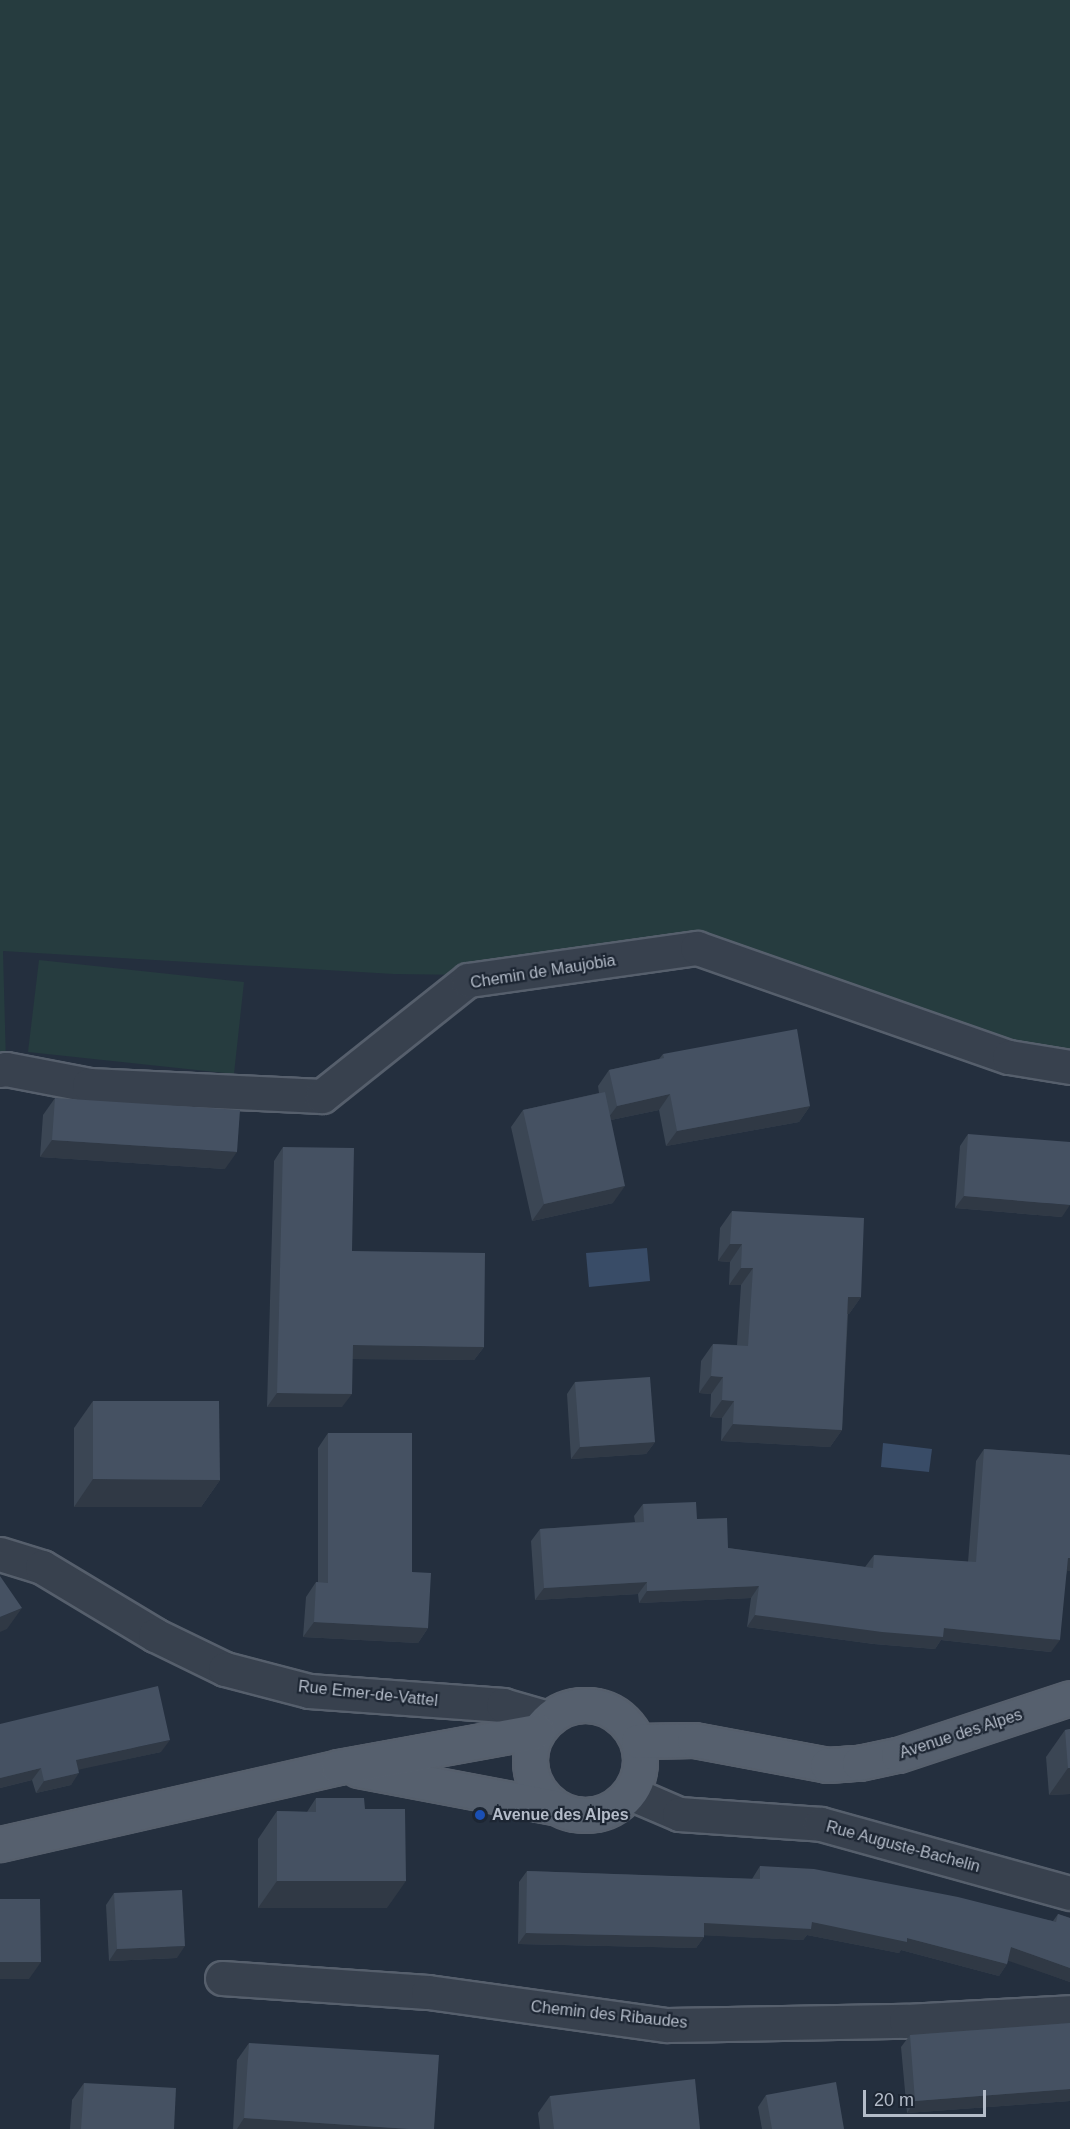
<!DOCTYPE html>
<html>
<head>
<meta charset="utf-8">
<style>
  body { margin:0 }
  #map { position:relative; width:1070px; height:2129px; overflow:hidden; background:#242f3e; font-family:Helvetica,sans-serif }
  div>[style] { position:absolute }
  .green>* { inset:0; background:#263c3f }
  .water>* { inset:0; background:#394c67 }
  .roads { filter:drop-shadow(2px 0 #565f6c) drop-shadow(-2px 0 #565f6c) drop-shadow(0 2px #565f6c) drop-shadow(0 -2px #565f6c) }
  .minor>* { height:33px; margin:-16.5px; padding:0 16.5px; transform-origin:16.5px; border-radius:16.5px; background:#38414e }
  .major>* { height:33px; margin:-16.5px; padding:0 16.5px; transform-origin:16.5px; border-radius:16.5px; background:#56606e }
  .major>.ring { margin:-16.5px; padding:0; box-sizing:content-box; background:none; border:33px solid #56606e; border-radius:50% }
  .wall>* { inset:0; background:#3b4654 }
  .shaded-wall>* { inset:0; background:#303945 }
  .building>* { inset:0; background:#455162 }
  .dots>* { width:16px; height:16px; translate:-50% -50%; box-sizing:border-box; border:3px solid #1d2633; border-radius:50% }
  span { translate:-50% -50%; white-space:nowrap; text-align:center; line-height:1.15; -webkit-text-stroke:4.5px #1d2633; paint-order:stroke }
  .street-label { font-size:16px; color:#b4bcc9 }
  .poi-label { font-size:16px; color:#b4bcc9; font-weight:700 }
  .left { translate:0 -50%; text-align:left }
  .scale { position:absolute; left:863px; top:2090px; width:123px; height:27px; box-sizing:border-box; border:3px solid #b4bcc9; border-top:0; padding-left:8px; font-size:18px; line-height:21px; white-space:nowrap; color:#b4bcc9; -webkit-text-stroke:4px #1d2633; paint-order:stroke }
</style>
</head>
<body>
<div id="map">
  <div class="green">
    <div style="clip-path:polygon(0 0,1070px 0,1070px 1061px,697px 942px,469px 975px,394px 974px,3px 951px,6px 1063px,0 1065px)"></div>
    <div style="clip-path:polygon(39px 960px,244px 982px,234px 1074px,28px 1052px)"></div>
  </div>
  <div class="water">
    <div style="clip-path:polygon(647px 1248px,650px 1281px,589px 1287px,586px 1253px)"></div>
    <div style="clip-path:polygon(883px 1443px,932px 1449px,929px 1472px,881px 1467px)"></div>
  </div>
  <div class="roads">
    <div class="minor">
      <div style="left:0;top:1070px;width:6px;rotate:-9deg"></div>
      <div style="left:6px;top:1069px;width:85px;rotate:10.9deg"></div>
      <div style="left:89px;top:1085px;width:233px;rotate:2.7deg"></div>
      <div style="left:322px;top:1096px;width:186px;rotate:-38.5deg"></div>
      <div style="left:468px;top:980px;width:231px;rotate:-8deg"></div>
      <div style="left:697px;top:948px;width:330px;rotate:19.3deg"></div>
      <div style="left:1009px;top:1057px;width:62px;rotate:9.3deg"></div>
      <div style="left:0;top:1554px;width:44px;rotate:17.2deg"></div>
      <div style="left:42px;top:1567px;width:132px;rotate:31deg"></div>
      <div style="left:155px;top:1635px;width:78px;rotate:25.9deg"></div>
      <div style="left:225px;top:1669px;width:87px;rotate:14.7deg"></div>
      <div style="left:309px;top:1691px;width:195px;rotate:4.1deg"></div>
      <div style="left:503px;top:1705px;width:47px;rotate:16.1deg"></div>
      <div style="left:630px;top:1793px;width:53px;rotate:23.2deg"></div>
      <div style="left:679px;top:1814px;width:142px;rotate:4deg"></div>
      <div style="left:821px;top:1824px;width:258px;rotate:15.5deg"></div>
      <div style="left:222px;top:1978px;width:206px;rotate:3.9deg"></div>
      <div style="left:428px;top:1992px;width:241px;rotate:7.9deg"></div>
      <div style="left:667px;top:2025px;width:239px;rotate:-1deg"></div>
      <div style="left:906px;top:2021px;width:164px;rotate:-3.1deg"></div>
    </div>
    <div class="major">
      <div class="ring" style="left:530px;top:1705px;width:77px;height:77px"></div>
      <div style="left:638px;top:1741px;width:56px;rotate:-1deg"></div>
      <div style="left:694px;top:1740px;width:135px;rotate:10.6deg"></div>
      <div style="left:827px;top:1765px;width:32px;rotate:-4deg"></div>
      <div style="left:859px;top:1763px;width:40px;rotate:-12deg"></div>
      <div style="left:898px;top:1755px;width:181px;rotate:-18.3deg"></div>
      <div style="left:358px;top:1770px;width:199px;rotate:10.7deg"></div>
      <div style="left:0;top:1844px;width:347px;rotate:-12.8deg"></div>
      <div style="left:338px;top:1767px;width:202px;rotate:-10.3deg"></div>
    </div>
  </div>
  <div class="wall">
    <div style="clip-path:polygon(663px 1054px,810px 1106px,799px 1122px,666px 1146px,659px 1110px,611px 1120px,613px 1203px,532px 1221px,511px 1127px,523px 1110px,599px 1093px,598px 1086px,609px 1070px,659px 1059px)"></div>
    <div style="clip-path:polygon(55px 1098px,225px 1169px,40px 1157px,43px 1115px)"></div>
    <div style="clip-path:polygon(968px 1134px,1062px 1217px,955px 1208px,960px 1146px)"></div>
    <div style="clip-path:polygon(283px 1147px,352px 1251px,484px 1347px,474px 1360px,352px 1359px,342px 1407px,267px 1407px,274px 1161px)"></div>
    <div style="clip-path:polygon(732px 1211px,861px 1297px,849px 1314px,848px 1314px,842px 1430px,830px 1447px,721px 1441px,722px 1418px,710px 1417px,711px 1394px,699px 1393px,701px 1361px,713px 1344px,737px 1345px,741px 1285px,729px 1285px,730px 1262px,718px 1261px,720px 1228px)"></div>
    <div style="clip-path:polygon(575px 1382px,655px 1442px,646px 1454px,571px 1459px,567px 1394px)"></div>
    <div style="clip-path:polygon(93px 1401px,220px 1480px,201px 1507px,74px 1507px,74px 1428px)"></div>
    <div style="clip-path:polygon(328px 1433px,412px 1572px,428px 1628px,418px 1643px,303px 1637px,306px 1597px,316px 1582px,318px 1582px,318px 1448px)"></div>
    <div style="clip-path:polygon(984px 1449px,1070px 1455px,1070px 1571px,1067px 1570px,1051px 1652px,941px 1640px,935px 1649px,874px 1644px,747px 1627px,751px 1598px,639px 1603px,638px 1594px,535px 1600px,531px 1541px,540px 1529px,635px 1522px,634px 1516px,643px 1504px,697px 1519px,728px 1548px,865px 1567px,874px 1555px,968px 1562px,976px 1461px)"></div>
    <div style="clip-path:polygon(0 1724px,161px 1752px,79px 1769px,71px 1785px,36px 1793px,32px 1780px,0 1788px)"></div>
    <div style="clip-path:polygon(1070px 1729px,1070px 1794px,1049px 1795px,1046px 1757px,1065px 1730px)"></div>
    <div style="clip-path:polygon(316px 1798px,365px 1809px,387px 1908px,258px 1908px,258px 1839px,277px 1811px,307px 1812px)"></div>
    <div style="clip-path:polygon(760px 1866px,1053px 1921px,1058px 1914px,1070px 1918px,1070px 1982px,1008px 1960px,1007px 1964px,999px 1976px,901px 1950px,899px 1953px,807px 1935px,803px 1940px,704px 1935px,704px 1937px,696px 1948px,518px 1944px,519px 1882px,527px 1871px,752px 1879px)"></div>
    <div style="clip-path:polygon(114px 1893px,177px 1958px,109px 1961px,106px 1905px)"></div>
    <div style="clip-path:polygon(1070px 2023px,1070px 2101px,907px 2113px,901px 2047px,910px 2035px)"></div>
    <div style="clip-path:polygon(249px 2043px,434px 2129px,233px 2129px,237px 2060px)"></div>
    <div style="clip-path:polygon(84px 2083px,174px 2129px,70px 2129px,72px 2100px)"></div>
    <div style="clip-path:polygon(766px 2095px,844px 2129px,762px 2129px,758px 2107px)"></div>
    <div style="clip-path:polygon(550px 2096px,700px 2129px,540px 2129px,538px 2113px)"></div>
  </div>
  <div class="shaded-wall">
    <div style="clip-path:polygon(670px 1094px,659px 1110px,606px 1121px,617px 1106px)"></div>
    <div style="clip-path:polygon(810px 1106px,799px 1122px,666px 1146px,677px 1131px)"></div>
    <div style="clip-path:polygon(52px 1140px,237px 1152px,225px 1169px,40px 1157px)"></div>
    <div style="clip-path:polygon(625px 1186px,613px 1203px,532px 1221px,544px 1204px)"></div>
    <div style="clip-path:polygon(964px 1196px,1070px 1205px,1062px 1217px,955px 1208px)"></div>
    <div style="clip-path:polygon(730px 1244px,742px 1244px,730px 1262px,718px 1261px)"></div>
    <div style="clip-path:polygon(741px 1268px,753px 1268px,741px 1285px,729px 1285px)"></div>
    <div style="clip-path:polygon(848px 1297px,861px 1297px,849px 1314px,836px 1314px)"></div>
    <div style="clip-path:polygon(353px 1345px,484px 1347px,474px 1360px,343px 1359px)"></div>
    <div style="clip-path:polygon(711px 1376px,723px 1377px,711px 1394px,699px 1393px)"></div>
    <div style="clip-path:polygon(277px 1393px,352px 1394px,342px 1407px,267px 1407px)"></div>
    <div style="clip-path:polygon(722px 1400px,734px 1401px,722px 1418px,710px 1417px)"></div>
    <div style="clip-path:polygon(733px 1424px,842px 1430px,830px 1447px,721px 1441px)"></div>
    <div style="clip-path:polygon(655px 1442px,646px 1454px,571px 1459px,580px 1447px)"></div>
    <div style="clip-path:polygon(93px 1479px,220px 1480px,201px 1507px,74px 1507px)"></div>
    <div style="clip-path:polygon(1068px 1558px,1070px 1558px,1070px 1571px,1059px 1570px)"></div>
    <div style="clip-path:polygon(647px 1582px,638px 1594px,535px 1600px,544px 1588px)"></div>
    <div style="clip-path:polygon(759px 1586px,751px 1598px,639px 1603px,647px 1591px)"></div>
    <div style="clip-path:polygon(22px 1608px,7px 1629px,0 1632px,0 1617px)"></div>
    <div style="clip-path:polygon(755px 1615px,944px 1628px,1060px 1640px,1051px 1652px,941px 1640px,935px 1649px,874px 1644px,747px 1627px)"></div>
    <div style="clip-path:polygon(314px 1622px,428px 1628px,418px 1643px,303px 1637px)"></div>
    <div style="clip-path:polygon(170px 1740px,161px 1752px,68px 1772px,76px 1760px)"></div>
    <div style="clip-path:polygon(41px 1768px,32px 1780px,0 1788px,0 1778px)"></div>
    <div style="clip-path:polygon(1068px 1768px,1070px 1768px,1070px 1794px,1049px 1795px)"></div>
    <div style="clip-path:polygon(79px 1773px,71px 1785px,36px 1793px,44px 1781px)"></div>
    <div style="clip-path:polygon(277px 1881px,406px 1881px,387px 1908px,258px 1908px)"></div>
    <div style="clip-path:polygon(812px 1922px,907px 1938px,1007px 1964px,999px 1976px,901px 1950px,899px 1953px,807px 1935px,803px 1940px,696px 1935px,704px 1923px)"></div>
    <div style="clip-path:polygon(526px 1933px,704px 1937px,696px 1948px,518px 1944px)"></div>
    <div style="clip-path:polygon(185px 1946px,177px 1958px,109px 1961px,117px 1949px)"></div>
    <div style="clip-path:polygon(1011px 1947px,1070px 1968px,1070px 1982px,1003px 1959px)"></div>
    <div style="clip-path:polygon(0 1962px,41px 1962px,29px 1979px,0 1979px)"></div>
    <div style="clip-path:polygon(1070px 2089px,1070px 2101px,907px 2113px,915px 2101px)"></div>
    <div style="clip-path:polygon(244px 2118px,410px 2129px,237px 2129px)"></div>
  </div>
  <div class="building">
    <div style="clip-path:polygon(797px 1029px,810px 1106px,677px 1131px,670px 1094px,617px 1106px,609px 1070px,664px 1058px,663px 1054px)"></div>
    <div style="clip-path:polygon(605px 1092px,625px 1186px,544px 1204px,523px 1110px)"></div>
    <div style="clip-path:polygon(55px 1098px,240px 1110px,237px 1152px,52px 1140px)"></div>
    <div style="clip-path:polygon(968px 1134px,1070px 1142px,1070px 1205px,964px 1196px)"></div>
    <div style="clip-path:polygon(283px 1147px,354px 1148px,352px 1251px,485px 1253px,484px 1347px,353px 1345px,352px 1394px,277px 1393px)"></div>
    <div style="clip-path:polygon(732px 1211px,864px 1218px,861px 1297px,848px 1297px,842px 1430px,733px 1424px,734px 1401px,722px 1400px,723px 1377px,711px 1376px,713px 1344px,748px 1346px,753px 1268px,741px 1268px,742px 1244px,730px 1244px)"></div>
    <div style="clip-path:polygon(650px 1377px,655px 1442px,580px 1447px,575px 1382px)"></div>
    <div style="clip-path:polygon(93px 1401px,219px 1401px,220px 1480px,93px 1479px)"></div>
    <div style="clip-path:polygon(328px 1433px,412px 1433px,412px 1572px,431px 1573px,428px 1628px,314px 1622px,316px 1582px,328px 1583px)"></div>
    <div style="clip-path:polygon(984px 1449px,1070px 1455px,1070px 1558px,1068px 1558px,1060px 1640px,944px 1628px,943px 1637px,882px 1632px,755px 1615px,759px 1586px,647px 1591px,647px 1582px,544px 1588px,540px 1529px,644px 1522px,643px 1504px,696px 1502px,697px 1519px,727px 1518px,728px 1548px,873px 1568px,874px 1555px,976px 1562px)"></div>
    <div style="clip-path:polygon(0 1576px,22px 1608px,0 1617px)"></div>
    <div style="clip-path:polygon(158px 1686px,170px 1740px,76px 1760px,79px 1773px,44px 1781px,41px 1768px,0 1778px,0 1724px)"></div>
    <div style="clip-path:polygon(1070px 1729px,1070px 1768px,1068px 1768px,1065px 1730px)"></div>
    <div style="clip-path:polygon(316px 1798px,364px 1798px,365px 1809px,405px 1809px,406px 1881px,277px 1881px,277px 1811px,316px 1812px)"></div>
    <div style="clip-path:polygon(760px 1866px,814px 1869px,958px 1897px,1056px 1922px,1058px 1914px,1070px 1918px,1070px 1968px,1011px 1947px,1007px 1964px,907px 1938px,907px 1942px,812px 1922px,811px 1929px,704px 1923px,704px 1937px,526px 1933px,527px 1871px,760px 1879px)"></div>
    <div style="clip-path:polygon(182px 1890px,185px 1946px,117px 1949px,114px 1893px)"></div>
    <div style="clip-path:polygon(0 1899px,40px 1899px,41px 1962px,0 1962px)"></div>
    <div style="clip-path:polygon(1070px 2023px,1070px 2089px,915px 2101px,910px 2035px)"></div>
    <div style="clip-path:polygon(249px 2043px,439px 2055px,434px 2129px,410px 2129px,244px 2118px)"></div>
    <div style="clip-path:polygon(695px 2079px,700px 2129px,554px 2129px,550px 2096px)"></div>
    <div style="clip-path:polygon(836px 2082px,844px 2129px,772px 2129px,766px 2095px)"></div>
    <div style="clip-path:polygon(84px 2083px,176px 2088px,174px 2129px,81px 2129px)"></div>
  </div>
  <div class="dots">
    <div style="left:480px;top:1815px;background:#1a4fb4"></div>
  </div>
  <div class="street-label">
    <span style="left:543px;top:972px;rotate:-9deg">Chemin de Maujobia</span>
    <span style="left:368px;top:1694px;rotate:6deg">Rue Emer-de-Vattel</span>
    <span style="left:961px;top:1734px;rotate:-18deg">Avenue des Alpes</span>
    <span style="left:903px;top:1847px;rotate:15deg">Rue Auguste-Bachelin</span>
    <span style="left:609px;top:2015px;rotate:6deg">Chemin des Ribaudes</span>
  </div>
  <div class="poi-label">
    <span class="left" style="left:492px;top:1815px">Avenue des Alpes</span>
  </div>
  <div class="scale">20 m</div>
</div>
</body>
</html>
